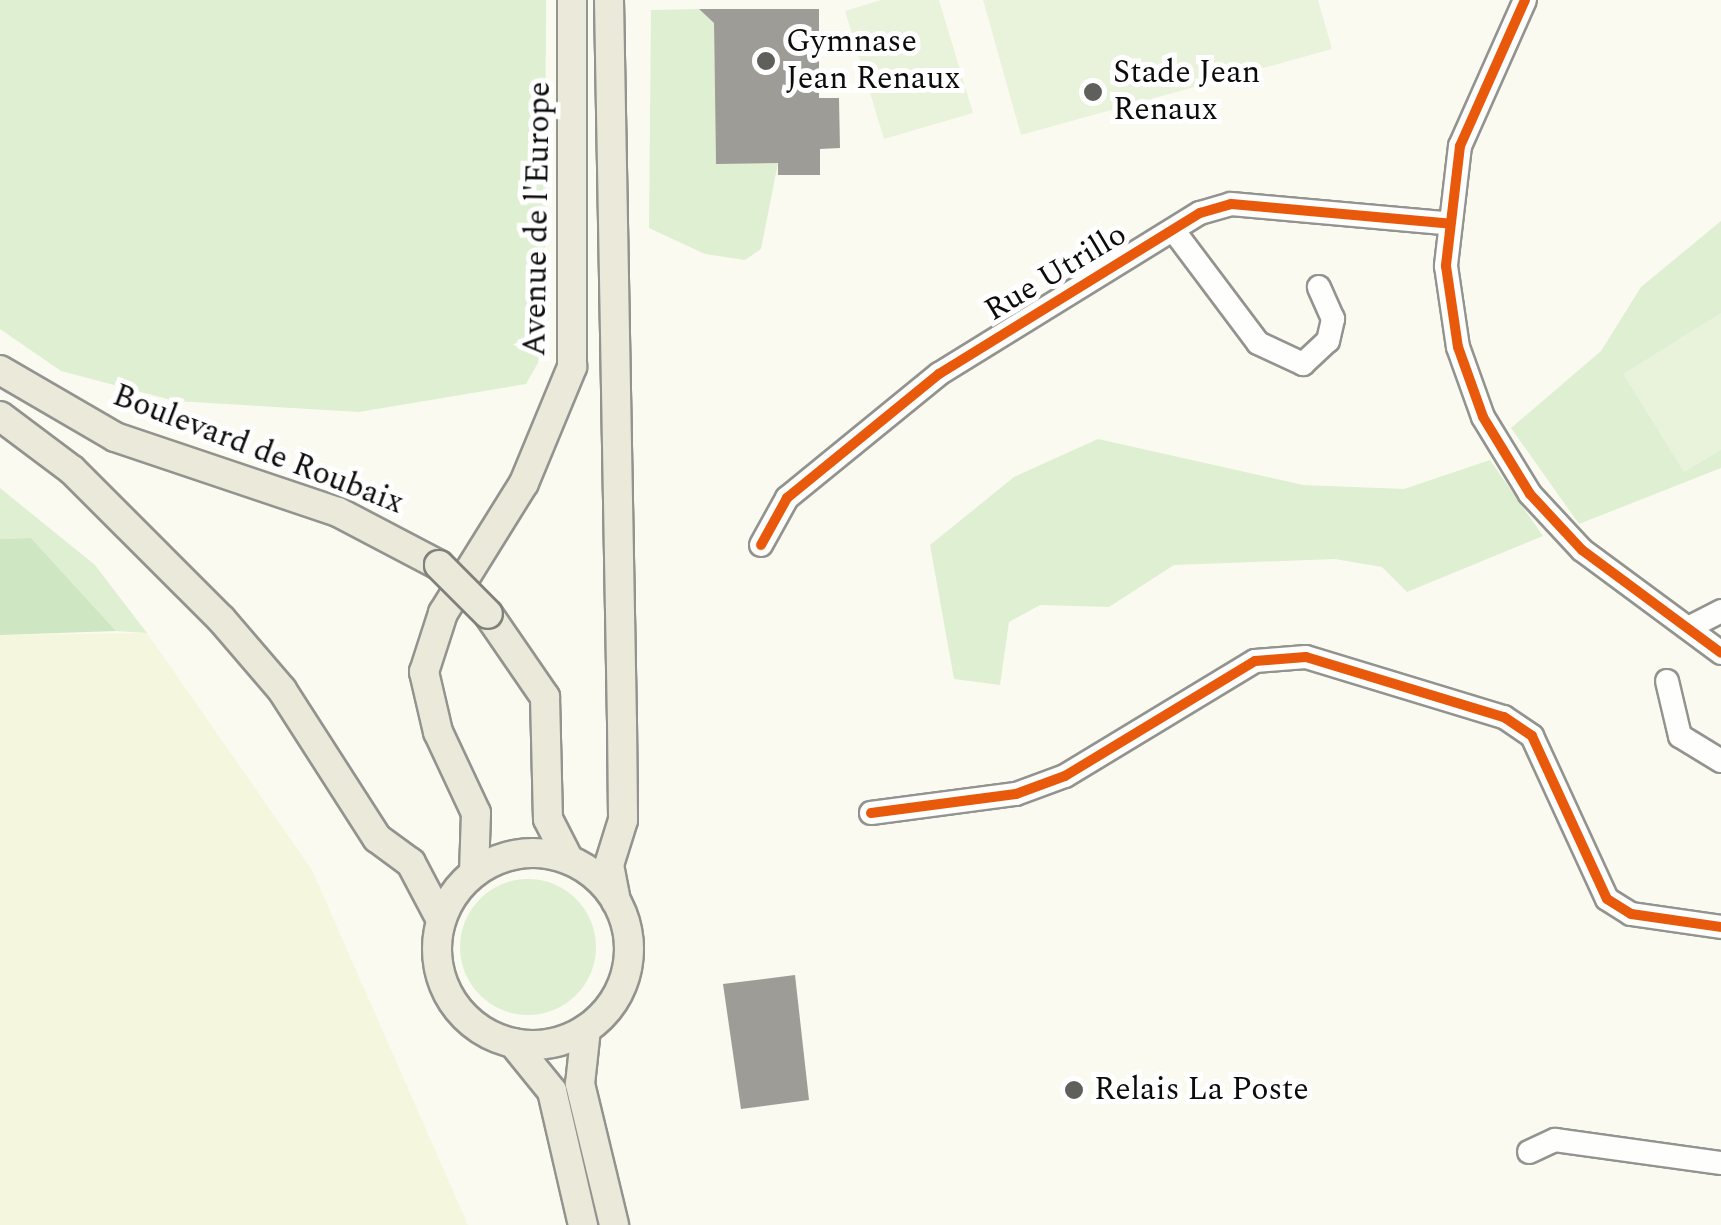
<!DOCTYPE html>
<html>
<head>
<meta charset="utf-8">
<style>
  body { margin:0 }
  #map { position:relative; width:1721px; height:1225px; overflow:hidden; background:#fafaf1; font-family:Spectral,serif }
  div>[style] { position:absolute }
  .farmland>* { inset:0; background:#f4f6de }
  .green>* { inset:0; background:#dfefd2 }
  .round { border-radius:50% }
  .forest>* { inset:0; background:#cee6c1 }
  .pitch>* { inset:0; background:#e9f3dc }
  .building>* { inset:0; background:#9d9c97 }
  .roads { filter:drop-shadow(2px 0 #93938f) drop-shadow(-2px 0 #93938f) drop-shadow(0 2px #93938f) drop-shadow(0 -2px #93938f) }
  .minor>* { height:22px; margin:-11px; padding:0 11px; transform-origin:11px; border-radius:11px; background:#fefefd }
  .major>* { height:28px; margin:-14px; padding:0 14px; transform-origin:14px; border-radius:14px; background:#ebe9d9 }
  .major>.ring { margin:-14px; padding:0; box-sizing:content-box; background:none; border:28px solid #ebe9d9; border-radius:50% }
  .bridges { filter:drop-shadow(2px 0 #80807c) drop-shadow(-2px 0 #80807c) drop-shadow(0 2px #80807c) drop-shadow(0 -2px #80807c) }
  .major-bridge>* { height:28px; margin:-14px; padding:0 14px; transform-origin:14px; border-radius:14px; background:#ebe9d9 }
  .cycleway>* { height:10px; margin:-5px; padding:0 5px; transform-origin:5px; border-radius:5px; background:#e8590c }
  .dots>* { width:28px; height:28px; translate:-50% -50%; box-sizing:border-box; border:5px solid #fff; border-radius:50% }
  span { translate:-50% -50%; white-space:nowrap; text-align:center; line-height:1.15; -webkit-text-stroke:10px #fff; paint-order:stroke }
  .poi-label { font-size:32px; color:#0c0c0c }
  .left { translate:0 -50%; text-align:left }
  .street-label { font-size:32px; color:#0c0c0c }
</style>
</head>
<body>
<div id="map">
  <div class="farmland">
    <div style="clip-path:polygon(147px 633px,312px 870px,468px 1225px,0 1225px,0 635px)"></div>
  </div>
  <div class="green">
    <div style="clip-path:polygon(0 0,546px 0,545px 262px,538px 363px,526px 384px,359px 412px,175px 401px,61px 371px,0 329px)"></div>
    <div style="clip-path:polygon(699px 9px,714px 23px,716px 163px,778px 163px,761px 249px,745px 260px,705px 254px,649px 228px,651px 10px)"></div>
    <div style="clip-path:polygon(1721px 221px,1721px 468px,1579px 524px,1511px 428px,1601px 351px,1641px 287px)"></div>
    <div style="clip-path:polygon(1098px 439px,1303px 485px,1404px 489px,1490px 460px,1543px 536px,1407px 592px,1382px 567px,1335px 559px,1174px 565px,1109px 607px,1040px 605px,1009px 622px,1000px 685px,954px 679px,930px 545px,1014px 477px)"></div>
    <div style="clip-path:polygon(0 488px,95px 565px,147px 633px,116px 631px,31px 538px,0 539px)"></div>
    <div class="round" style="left:460px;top:879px;width:136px;height:136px"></div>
  </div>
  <div class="forest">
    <div style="clip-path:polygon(31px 538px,116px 631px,0 635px,0 539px)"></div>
  </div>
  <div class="pitch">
    <div style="clip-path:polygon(881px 0,939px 0,973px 113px,884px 139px,845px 11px)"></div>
    <div style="clip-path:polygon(983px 0,1318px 0,1332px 49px,1021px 135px)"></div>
    <div style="clip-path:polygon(1721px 313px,1721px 450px,1684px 472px,1623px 374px)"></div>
  </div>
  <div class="building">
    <div style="clip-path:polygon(699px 9px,819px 9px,819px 98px,839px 98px,840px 148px,820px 149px,820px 175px,778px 175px,778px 163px,716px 164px,714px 23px)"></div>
    <div style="clip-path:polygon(795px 975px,809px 1100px,741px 1109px,723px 984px)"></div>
  </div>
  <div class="roads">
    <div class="minor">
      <div style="left:1525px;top:0;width:160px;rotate:114deg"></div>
      <div style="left:1460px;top:146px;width:121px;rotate:96.7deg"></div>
      <div style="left:1446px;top:266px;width:82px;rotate:81.6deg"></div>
      <div style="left:1458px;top:347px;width:74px;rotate:70.3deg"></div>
      <div style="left:1483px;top:417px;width:90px;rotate:58.6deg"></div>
      <div style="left:1530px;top:494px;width:76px;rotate:47.1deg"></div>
      <div style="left:1582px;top:550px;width:173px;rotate:36.5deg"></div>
      <div style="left:1174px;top:231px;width:140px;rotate:53.1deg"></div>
      <div style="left:1258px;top:343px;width:50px;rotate:25deg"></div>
      <div style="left:1303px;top:364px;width:34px;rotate:-43deg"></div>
      <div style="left:1328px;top:341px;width:23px;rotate:-77deg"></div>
      <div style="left:1333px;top:319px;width:35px;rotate:-114deg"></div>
      <div style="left:761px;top:545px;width:54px;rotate:-61deg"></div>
      <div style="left:787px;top:498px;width:196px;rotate:-39.2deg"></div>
      <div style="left:939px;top:374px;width:307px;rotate:-31.7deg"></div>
      <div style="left:1200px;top:213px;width:32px;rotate:-16deg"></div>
      <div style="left:1231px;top:204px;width:216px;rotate:5.1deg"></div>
      <div style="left:1692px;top:626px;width:33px;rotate:-27deg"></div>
      <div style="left:1667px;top:681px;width:57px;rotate:76.7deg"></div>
      <div style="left:1680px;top:736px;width:48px;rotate:31.4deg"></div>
      <div style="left:871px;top:813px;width:146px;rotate:-7.5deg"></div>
      <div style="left:1016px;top:794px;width:52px;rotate:-20.2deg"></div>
      <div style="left:1065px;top:776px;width:222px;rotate:-31.2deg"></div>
      <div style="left:1255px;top:661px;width:51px;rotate:-4.5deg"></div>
      <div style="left:1306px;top:657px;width:207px;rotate:16.9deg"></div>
      <div style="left:1504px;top:717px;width:34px;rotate:34deg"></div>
      <div style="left:1532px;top:736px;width:179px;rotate:65.3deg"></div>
      <div style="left:1607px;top:899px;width:28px;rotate:32deg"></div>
      <div style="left:1631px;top:914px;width:91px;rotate:8.2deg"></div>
      <div style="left:1529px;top:1152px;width:29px;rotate:-25deg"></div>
      <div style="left:1555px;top:1140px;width:168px;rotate:7.9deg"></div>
    </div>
    <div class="major">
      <div style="left:609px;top:0;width:721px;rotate:88.97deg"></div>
      <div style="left:622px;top:721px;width:99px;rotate:89.4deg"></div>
      <div style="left:623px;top:820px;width:47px;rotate:107.3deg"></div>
      <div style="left:609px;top:865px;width:37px;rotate:79deg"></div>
      <div style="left:0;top:370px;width:133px;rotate:30.2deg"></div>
      <div style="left:115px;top:437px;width:235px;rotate:18.6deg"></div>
      <div style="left:338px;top:512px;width:114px;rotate:27.7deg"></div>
      <div style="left:0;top:416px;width:90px;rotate:36.9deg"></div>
      <div style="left:72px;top:470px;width:212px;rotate:45deg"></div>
      <div style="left:222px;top:620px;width:92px;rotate:49.4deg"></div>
      <div style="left:282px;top:690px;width:176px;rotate:57.3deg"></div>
      <div style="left:377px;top:838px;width:42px;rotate:36.3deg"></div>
      <div style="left:411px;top:863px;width:64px;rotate:62.2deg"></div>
      <div style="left:488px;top:614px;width:101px;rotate:55.5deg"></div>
      <div style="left:545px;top:697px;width:122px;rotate:88.6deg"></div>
      <div style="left:548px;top:819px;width:46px;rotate:62.9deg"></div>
      <div class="ring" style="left:437px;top:853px;width:164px;height:164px"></div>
      <div style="left:474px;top:873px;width:60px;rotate:-88.1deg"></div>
      <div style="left:476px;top:813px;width:89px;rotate:-115.1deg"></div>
      <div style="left:438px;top:732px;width:62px;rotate:-103.1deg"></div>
      <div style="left:424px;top:672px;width:62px;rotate:-72.1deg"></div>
      <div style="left:443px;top:613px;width:153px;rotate:-58.1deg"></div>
      <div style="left:524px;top:483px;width:126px;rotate:-67.5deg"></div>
      <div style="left:572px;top:367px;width:367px;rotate:-90deg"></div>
      <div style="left:586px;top:1029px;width:55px;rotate:96.2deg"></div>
      <div style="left:580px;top:1084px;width:145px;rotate:76.4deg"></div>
      <div style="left:513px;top:1043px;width:62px;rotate:50.9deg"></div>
      <div style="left:552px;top:1091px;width:138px;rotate:77deg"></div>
    </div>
  </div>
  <div class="bridges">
    <div class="major-bridge">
      <div style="left:439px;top:565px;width:69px;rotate:45deg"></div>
    </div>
  </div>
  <div class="cycleway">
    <div style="left:1525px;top:0;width:160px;rotate:114deg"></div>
    <div style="left:1460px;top:146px;width:121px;rotate:96.7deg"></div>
    <div style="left:1446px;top:266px;width:82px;rotate:81.6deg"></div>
    <div style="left:1458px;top:347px;width:74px;rotate:70.3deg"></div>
    <div style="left:1483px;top:417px;width:90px;rotate:58.6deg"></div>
    <div style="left:1530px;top:494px;width:76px;rotate:47.1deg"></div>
    <div style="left:1582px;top:550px;width:173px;rotate:36.5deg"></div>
    <div style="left:761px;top:545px;width:54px;rotate:-61deg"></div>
    <div style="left:787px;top:498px;width:196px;rotate:-39.2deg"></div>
    <div style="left:939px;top:374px;width:307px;rotate:-31.7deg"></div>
    <div style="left:1200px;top:213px;width:32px;rotate:-16deg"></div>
    <div style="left:1231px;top:204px;width:216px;rotate:5.1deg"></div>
    <div style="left:871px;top:813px;width:146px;rotate:-7.5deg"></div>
    <div style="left:1016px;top:794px;width:52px;rotate:-20.2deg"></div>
    <div style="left:1065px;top:776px;width:222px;rotate:-31.2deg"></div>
    <div style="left:1255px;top:661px;width:51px;rotate:-4.5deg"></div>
    <div style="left:1306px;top:657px;width:207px;rotate:16.9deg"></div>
    <div style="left:1504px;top:717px;width:34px;rotate:34deg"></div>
    <div style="left:1532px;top:736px;width:179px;rotate:65.3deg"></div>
    <div style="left:1607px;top:899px;width:28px;rotate:32deg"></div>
    <div style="left:1631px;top:914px;width:91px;rotate:8.2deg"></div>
  </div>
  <div class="dots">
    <div style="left:766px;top:61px;background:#5f5f5c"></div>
    <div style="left:1093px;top:92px;background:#5f5f5c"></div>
    <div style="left:1074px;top:1090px;background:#5f5f5c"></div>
  </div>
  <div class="poi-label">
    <span class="left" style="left:786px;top:61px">Gymnase<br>Jean Renaux</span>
    <span class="left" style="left:1113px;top:92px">Stade Jean<br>Renaux</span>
    <span class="left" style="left:1094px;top:1090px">Relais La Poste</span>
  </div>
  <div class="street-label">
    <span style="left:538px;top:219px;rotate:-89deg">Avenue de l'Europe</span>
    <span style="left:1056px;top:273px;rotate:-31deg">Rue Utrillo</span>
    <span style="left:258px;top:450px;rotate:21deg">Boulevard de Roubaix</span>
  </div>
</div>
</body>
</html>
